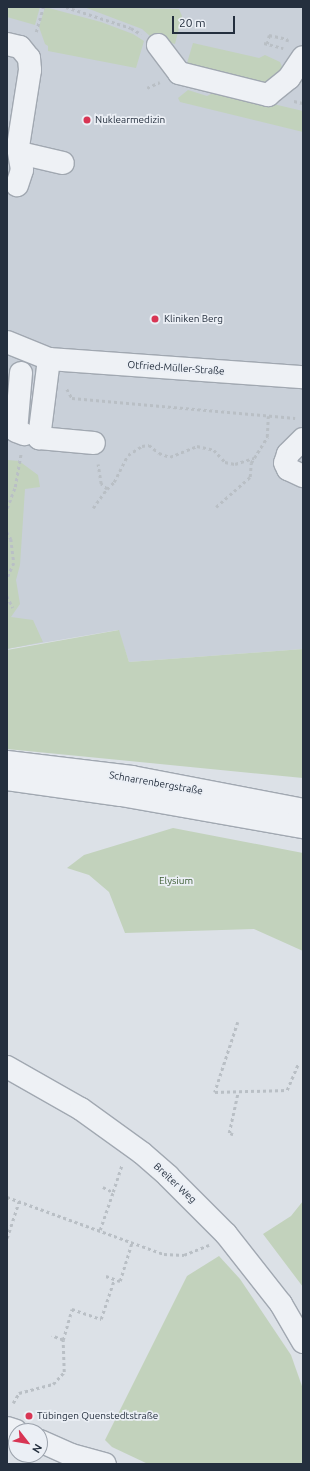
<!DOCTYPE html>
<html>
<head>
<meta charset="utf-8">
<style>
  body { margin:0 }
  #map { position:relative; width:310px; height:1471px; overflow:hidden; background:#dce1e7; font-family:Ubuntu,sans-serif }
  div>[style] { position:absolute }
  .built>* { inset:0; background:#c9d0d9 }
  .green>* { inset:0; background:#c2d2bc }
  .path>* { height:2.5px; margin-top:-1.25px; transform-origin:0; background:repeating-linear-gradient(90deg,#b9bfc5 0 3px,transparent 0 6px) }
  .roads { filter:drop-shadow(1px 0 #a1a8b1) drop-shadow(-1px 0 #a1a8b1) drop-shadow(0 1px #a1a8b1) drop-shadow(0 -1px #a1a8b1) }
  .minor>* { height:22px; margin:-11px; padding:0 11px; transform-origin:11px; border-radius:11px; background:#eef1f5 }
  .dots>* { width:11px; height:11px; translate:-50% -50%; box-sizing:border-box; border:2px solid #ebeff5; border-radius:50% }
  span { translate:-50% -50%; white-space:nowrap; text-align:center; line-height:1.15; -webkit-text-stroke:3.5px #ebeff5; paint-order:stroke }
  .poi-label { font-size:10px; color:#242f3e }
  .left { translate:0 -50%; text-align:left }
  .street-label { font-size:10px; color:#242f3e }
  .park-label { font-size:10px; color:#3a5b31 }
  .frame { position:absolute; inset:0; border:8px solid #242f3e; pointer-events:none }
  .north { position:absolute; left:8px; top:1423px; width:40px; height:40px; box-sizing:border-box; background:#ebeff5; border:1px solid #9ba2ac; border-radius:50%; rotate:121deg; font-size:11px; font-weight:700; line-height:16px; text-align:center; color:#242f3e }
  .north::after { content:''; display:block; margin:auto; width:14px; height:18px; background:#d83554; clip-path:polygon(50% 0,100% 100%,50% 72%,0 100%) }
  .scale { position:absolute; left:172px; top:16px; width:63px; height:18px; box-sizing:border-box; border:2px solid #242f3e; border-top:0; padding-left:5px; font-size:12px; line-height:14px; white-space:nowrap; color:#242f3e; -webkit-text-stroke:3px #ebeff5; paint-order:stroke }
</style>
</head>
<body>
<div id="map">
  <div class="built">
    <div style="clip-path:polygon(7px 7px,303px 7px,303px 649px,129px 662px,118px 630px,7px 649px)"></div>
  </div>
  <div class="green">
    <div style="clip-path:polygon(7px 7px,40px 7px,35px 25px,7px 17px)"></div>
    <div style="clip-path:polygon(45px 7px,101px 22px,133px 34px,144px 41px,136px 68px,48px 51px,48px 46px,45px 44px,39px 27px)"></div>
    <div style="clip-path:polygon(84px 7px,179px 9px,182px 16px,175px 44px,151px 37px,142px 29px)"></div>
    <div style="clip-path:polygon(193px 43px,259px 58px,265px 55px,280px 62px,283px 69px,261px 87px,228px 73px,190px 67px,187px 63px)"></div>
    <div style="clip-path:polygon(188px 90px,207px 96px,217px 91px,303px 111px,303px 132px,180px 102px,178px 98px)"></div>
    <div style="clip-path:polygon(8px 460px,19px 461px,38px 475px,40px 487px,25px 489px,20px 565px,16px 580px,20px 604px,11px 617px,33px 620px,43px 642px,7px 649px)"></div>
    <div style="clip-path:polygon(119px 630px,129px 662px,303px 649px,303px 778px,7px 749px,7px 650px)"></div>
    <div style="clip-path:polygon(173px 828px,303px 853px,303px 951px,254px 929px,125px 933px,109px 892px,89px 875px,67px 868px,84px 855px)"></div>
    <div style="clip-path:polygon(303px 1201px,303px 1287px,263px 1234px,291px 1216px)"></div>
    <div style="clip-path:polygon(219px 1256px,240px 1279px,291px 1355px,303px 1389px,303px 1464px,148px 1464px,112px 1447px,105px 1440px,187px 1276px)"></div>
  </div>
  <div class="path">
    <div style="left:66px;top:7px;width:68px;rotate:17.9deg"></div>
    <div style="left:131px;top:28px;width:12px;rotate:31deg"></div>
    <div style="left:36px;top:32px;width:26px;rotate:-74deg"></div>
    <div style="left:264px;top:43px;width:20px;rotate:15deg"></div>
    <div style="left:267px;top:44px;width:9px;rotate:-77deg"></div>
    <div style="left:269px;top:35px;width:19px;rotate:12deg"></div>
    <div style="left:288px;top:39px;width:3px;rotate:108deg"></div>
    <div style="left:147px;top:88px;width:14px;rotate:-25deg"></div>
    <div style="left:294px;top:101px;width:9px;rotate:13deg"></div>
    <div style="left:67px;top:389px;width:10px;rotate:61deg"></div>
    <div style="left:72px;top:398px;width:224px;rotate:5.1deg"></div>
    <div style="left:107px;top:489px;width:10px;rotate:-45deg"></div>
    <div style="left:114px;top:482px;width:30px;rotate:-63deg"></div>
    <div style="left:128px;top:455px;width:17px;rotate:-33deg"></div>
    <div style="left:142px;top:446px;width:7px;rotate:-8deg"></div>
    <div style="left:149px;top:445px;width:13px;rotate:39deg"></div>
    <div style="left:159px;top:453px;width:12px;rotate:20deg"></div>
    <div style="left:170px;top:457px;width:29px;rotate:-22deg"></div>
    <div style="left:197px;top:446px;width:17px;rotate:13deg"></div>
    <div style="left:214px;top:450px;width:16px;rotate:47deg"></div>
    <div style="left:225px;top:462px;width:10px;rotate:11deg"></div>
    <div style="left:235px;top:464px;width:20px;rotate:-18deg"></div>
    <div style="left:216px;top:507px;width:45px;rotate:-41.4deg"></div>
    <div style="left:250px;top:477px;width:14px;rotate:-86deg"></div>
    <div style="left:251px;top:463px;width:31px;rotate:-58deg"></div>
    <div style="left:267px;top:437px;width:21px;rotate:-87deg"></div>
    <div style="left:7px;top:508px;width:22px;rotate:-69deg"></div>
    <div style="left:15px;top:487px;width:35px;rotate:-80deg"></div>
    <div style="left:93px;top:508px;width:24px;rotate:-54deg"></div>
    <div style="left:107px;top:489px;width:8px;rotate:-140deg"></div>
    <div style="left:101px;top:484px;width:20px;rotate:-99deg"></div>
    <div style="left:7px;top:532px;width:8px;rotate:60deg"></div>
    <div style="left:11px;top:539px;width:24px;rotate:83deg"></div>
    <div style="left:14px;top:563px;width:17px;rotate:114deg"></div>
    <div style="left:7px;top:596px;width:13px;rotate:63deg"></div>
    <div style="left:238px;top:1022px;width:74px;rotate:108.2deg"></div>
    <div style="left:215px;top:1092px;width:72px;rotate:-1.6deg"></div>
    <div style="left:287px;top:1090px;width:28px;rotate:-67deg"></div>
    <div style="left:233px;top:1135px;width:4px;rotate:-153deg"></div>
    <div style="left:229px;top:1133px;width:42px;rotate:-77.6deg"></div>
    <div style="left:103px;top:1187px;width:11px;rotate:27deg"></div>
    <div style="left:113px;top:1192px;width:28px;rotate:-72deg"></div>
    <div style="left:7px;top:1197px;width:167px;rotate:20deg"></div>
    <div style="left:164px;top:1254px;width:20px;rotate:3deg"></div>
    <div style="left:184px;top:1255px;width:27px;rotate:-22deg"></div>
    <div style="left:100px;top:1230px;width:40px;rotate:-71.1deg"></div>
    <div style="left:7px;top:1238px;width:38px;rotate:-72deg"></div>
    <div style="left:106px;top:1276px;width:15px;rotate:20deg"></div>
    <div style="left:120px;top:1281px;width:41px;rotate:-72.9deg"></div>
    <div style="left:63px;top:1340px;width:32px;rotate:-74deg"></div>
    <div style="left:72px;top:1309px;width:31px;rotate:19deg"></div>
    <div style="left:101px;top:1319px;width:41px;rotate:-71.6deg"></div>
    <div style="left:13px;top:1403px;width:12px;rotate:-59deg"></div>
    <div style="left:19px;top:1393px;width:35px;rotate:-15deg"></div>
    <div style="left:53px;top:1384px;width:16px;rotate:-47deg"></div>
    <div style="left:64px;top:1372px;width:32px;rotate:-92deg"></div>
    <div style="left:63px;top:1340px;width:12px;rotate:-160deg"></div>
  </div>
  <div class="roads">
    <div class="minor">
      <div style="left:7px;top:44px;width:13px;rotate:13deg"></div>
      <div style="left:20px;top:47px;width:14px;rotate:51deg"></div>
      <div style="left:29px;top:58px;width:12px;rotate:85deg"></div>
      <div style="left:30px;top:70px;width:78px;rotate:98.9deg"></div>
      <div style="left:18px;top:147px;width:23px;rotate:80deg"></div>
      <div style="left:22px;top:170px;width:16px;rotate:108deg"></div>
      <div style="left:158px;top:45px;width:35px;rotate:53deg"></div>
      <div style="left:179px;top:73px;width:92px;rotate:13.9deg"></div>
      <div style="left:268px;top:95px;width:27px;rotate:-39deg"></div>
      <div style="left:289px;top:78px;width:25px;rotate:-56deg"></div>
      <div style="left:20px;top:153px;width:44px;rotate:13.1deg"></div>
      <div style="left:7px;top:342px;width:45px;rotate:22deg"></div>
      <div style="left:49px;top:359px;width:255px;rotate:4.1deg"></div>
      <div style="left:49px;top:359px;width:80px;rotate:97.2deg"></div>
      <div style="left:39px;top:438px;width:55px;rotate:5.2deg"></div>
      <div style="left:21px;top:373px;width:58px;rotate:94.9deg"></div>
      <div style="left:16px;top:431px;width:9px;rotate:21deg"></div>
      <div style="left:303px;top:439px;width:21px;rotate:135deg"></div>
      <div style="left:288px;top:454px;width:9px;rotate:108deg"></div>
      <div style="left:285px;top:463px;width:7px;rotate:63deg"></div>
      <div style="left:288px;top:469px;width:17px;rotate:25deg"></div>
      <div style="left:7px;top:762px;width:126px;rotate:6.8deg"></div>
      <div style="left:132px;top:777px;width:174px;rotate:10.9deg"></div>
      <div style="left:7px;top:779px;width:115px;rotate:8deg"></div>
      <div style="left:121px;top:795px;width:185px;rotate:10deg"></div>
      <div style="left:7px;top:1067px;width:85px;rotate:29.6deg"></div>
      <div style="left:81px;top:1109px;width:75px;rotate:35.8deg"></div>
      <div style="left:142px;top:1153px;width:35px;rotate:41deg"></div>
      <div style="left:168px;top:1176px;width:82px;rotate:45deg"></div>
      <div style="left:226px;top:1234px;width:89px;rotate:51.8deg"></div>
      <div style="left:281px;top:1304px;width:44px;rotate:59.9deg"></div>
      <div style="left:7px;top:1428px;width:9px;rotate:18deg"></div>
      <div style="left:40px;top:1441px;width:34px;rotate:24deg"></div>
      <div style="left:71px;top:1455px;width:35px;rotate:15deg"></div>
    </div>
  </div>
  <div class="dots">
    <div style="left:87px;top:120px;background:#d83554"></div>
    <div style="left:155px;top:319px;background:#d83554"></div>
    <div style="left:29px;top:1416px;background:#d83554"></div>
  </div>
  <div class="poi-label">
    <span class="left" style="left:95px;top:120px">Nuklearmedizin</span>
    <span class="left" style="left:164px;top:319px">Kliniken Berg</span>
    <span class="left" style="left:37px;top:1416px">Tübingen Quenstedtstraße</span>
  </div>
  <div class="street-label">
    <span style="left:176px;top:368px;rotate:4deg">Otfried-Müller-Straße</span>
    <span style="left:156px;top:783px;rotate:10deg">Schnarrenbergstraße</span>
    <span style="left:175px;top:1183px;rotate:43deg">Breiter Weg</span>
  </div>
  <div class="park-label">
    <span style="left:176px;top:881px">Elysium</span>
  </div>
  <div class="frame"></div>
  <div class="north">N</div>
  <div class="scale">20 m</div>
</div>
</body>
</html>
